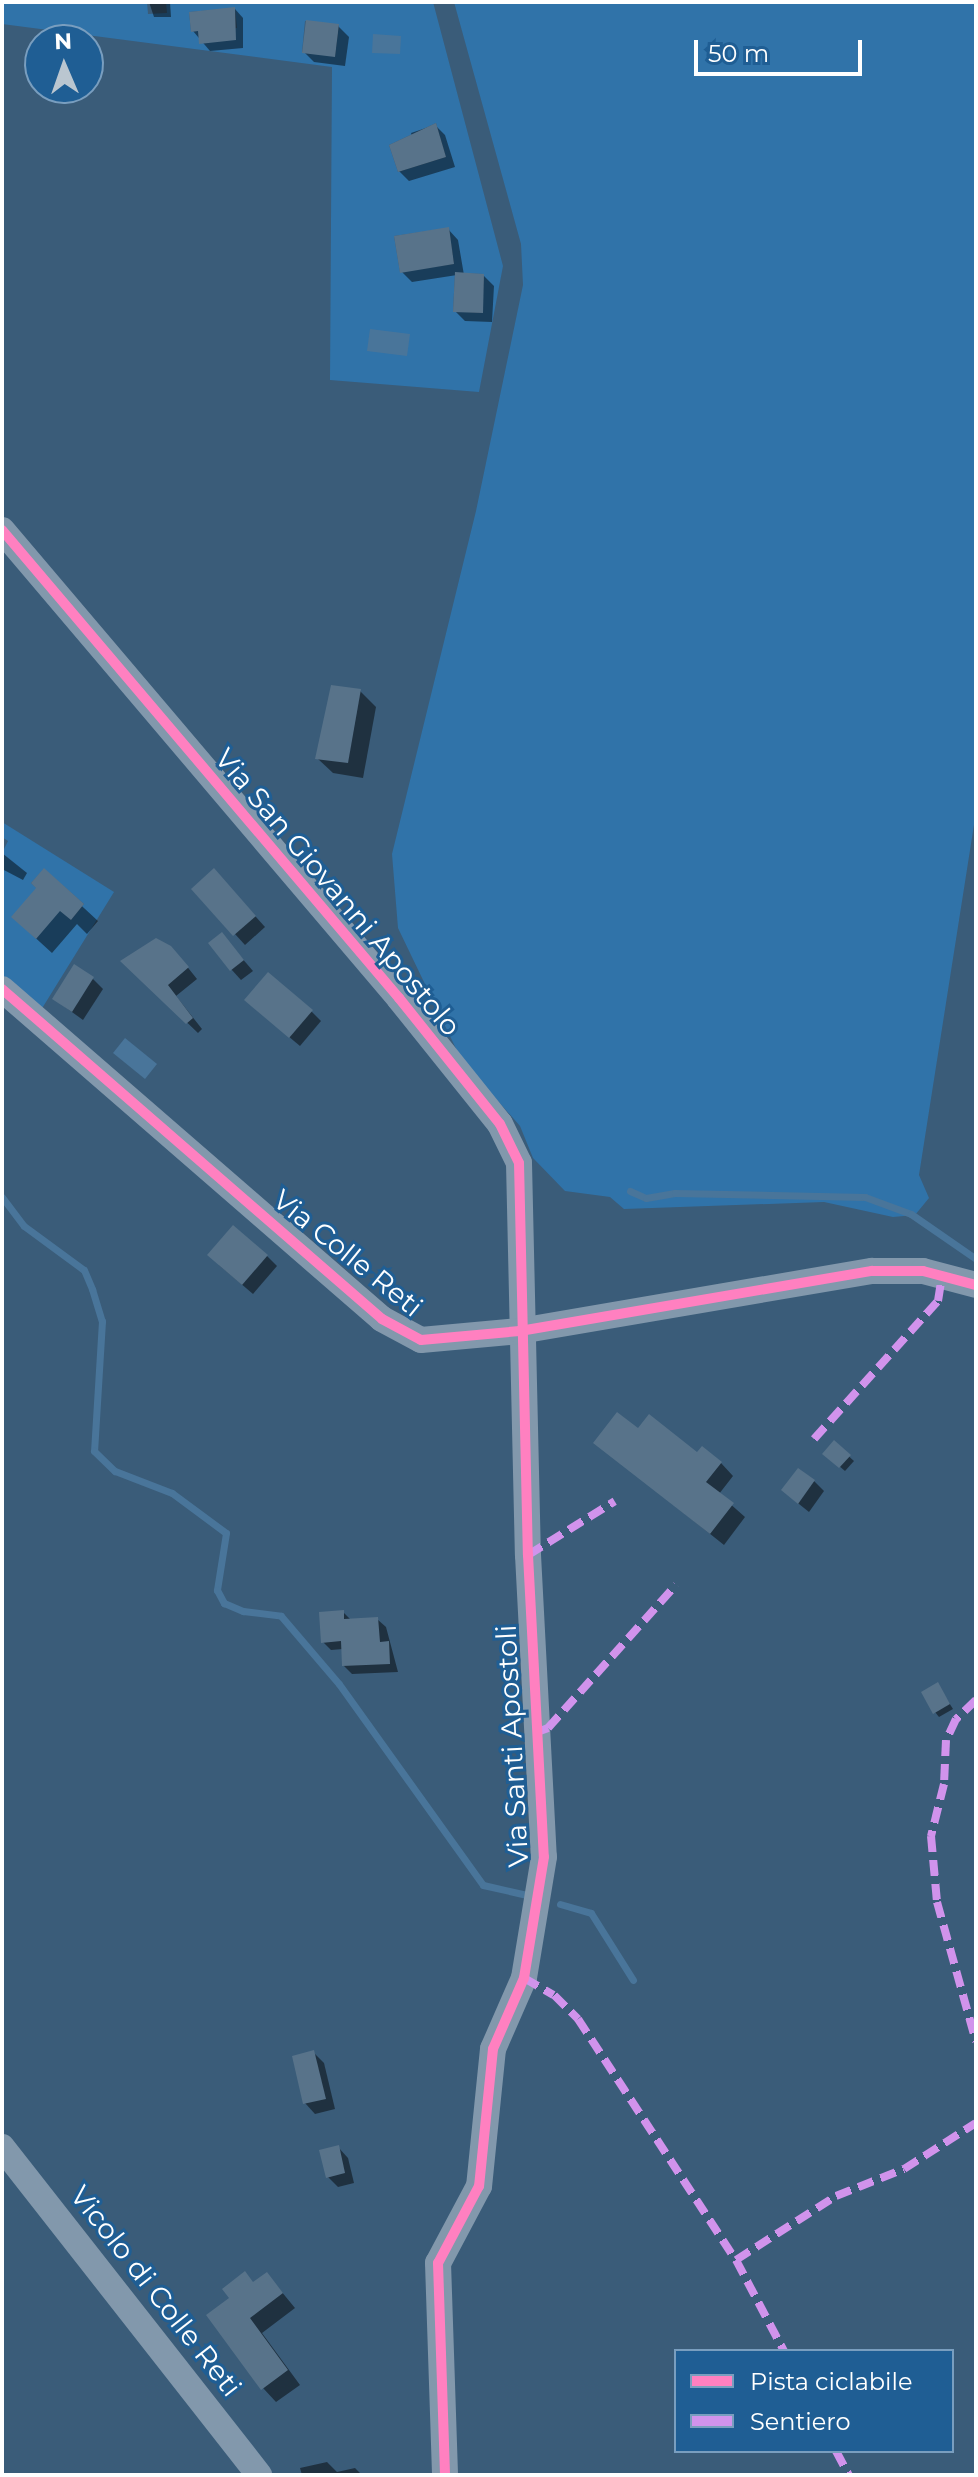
<!DOCTYPE html>
<html>
<head>
<meta charset="utf-8">
<style>
  body { margin:0 }
  #map { position:relative; width:978px; height:2477px; overflow:hidden; background:#3a5c79; font-family:Montserrat,sans-serif }
  div>[style] { position:absolute }
  .green>* { inset:0; background:#3073a9 }
  .water>* { inset:0; background:#49759a }
  .shadow>* { inset:0; background:#0007 }
  .stream>* { height:7px; margin:-3.5px; padding:0 3.5px; transform-origin:3.5px; border-radius:3.5px; background:#49759a }
  .building>* { inset:0; background:#58738a }
  .minor>* { height:26px; margin:-13px; padding:0 13px; transform-origin:13px; border-radius:13px; background:#8298ac }
  .quiet>* { height:8px; margin-top:-4px; transform-origin:0; background:repeating-linear-gradient(90deg,#d193ec 0 16px,transparent 0 24px) }
  .cycleway>* { height:10px; margin:-5px; padding:0 5px; transform-origin:5px; border-radius:5px; background:#ff80c0 }
  span { translate:-50% -50%; white-space:nowrap; text-align:center; line-height:1.15; -webkit-text-stroke:6px #1f5e94; paint-order:stroke }
  .street-label { font-size:28px; color:#fff }
  .frame { position:absolute; inset:0; border:4px solid #fff; pointer-events:none }
  .legend { position:absolute; left:674px; top:2349px; width:280px; height:104px; box-sizing:border-box; background:#1f5e94; border:2px solid #799ebf; margin:0; padding:10px 14px; list-style:none; font-size:24px; color:#fff }
  .legend li { display:flex; align-items:center; gap:16px; height:40px }
  .legend b { width:40px; border:2px solid #799ebf }
  .north { position:absolute; left:24px; top:24px; width:80px; height:80px; box-sizing:border-box; background:#1f5e94; border:2px solid #799ebf; border-radius:50%; rotate:358deg; font-size:22px; font-weight:700; line-height:32px; text-align:center; color:#fff }
  .north::after { content:''; display:block; margin:auto; width:28px; height:36px; background:#bac6d0; clip-path:polygon(50% 0,100% 100%,50% 72%,0 100%) }
  .scale { position:absolute; left:694px; top:40px; width:168px; height:36px; box-sizing:border-box; border:4px solid #fff; border-top:0; padding-left:10px; font-size:24px; line-height:28px; white-space:nowrap; color:#fff; -webkit-text-stroke:6px #1f5e94; paint-order:stroke }
</style>
</head>
<body>
<div id="map">
  <div class="green">
    <div style="clip-path:polygon(evenodd,2px 2px,147px 2px,148px 14px,167px 13px,166px 2px,433px 2px,503px 266px,479px 392px,330px 380px,332px 67px,2px 24px,2px 2px,235px 8px,237px 28px,191px 31px,189px 12px,235px 8px,2px 2px,305px 21px,339px 25px,335px 56px,302px 52px,305px 21px,2px 2px,436px 123px,446px 157px,398px 172px,389px 145px,436px 123px,2px 2px,449px 228px,454px 264px,400px 272px,394px 236px,449px 228px,2px 2px,455px 273px,484px 274px,482px 313px,453px 311px,455px 273px)"></div>
    <div style="clip-path:polygon(454px 2px,976px 2px,976px 812px,919px 1175px,929px 1198px,915px 1215px,893px 1217px,824px 1202px,624px 1209px,610px 1197px,565px 1191px,533px 1158px,520px 1126px,461px 1059px,398px 928px,392px 854px,476px 511px,523px 285px,521px 244px)"></div>
    <div style="clip-path:polygon(evenodd,2px 822px,114px 892px,41px 1010px,2px 977px,2px 853px,8px 841px,2px 837px,2px 822px,44px 869px,84px 904px,71px 920px,31px 883px,44px 869px)"></div>
  </div>
  <div class="water">
    <div style="clip-path:polygon(373px 34px,401px 36px,400px 54px,372px 53px)"></div>
    <div style="clip-path:polygon(370px 329px,410px 334px,407px 356px,367px 351px)"></div>
    <div style="clip-path:polygon(125px 1038px,157px 1064px,145px 1079px,113px 1053px)"></div>
  </div>
  <div class="shadow">
    <div style="clip-path:polygon(149px 2px,170px 2px,171px 17px,154px 17px)"></div>
    <div style="clip-path:polygon(235px 9px,243px 18px,243px 48px,210px 51px,193px 31px)"></div>
    <div style="clip-path:polygon(338px 26px,349px 37px,345px 66px,314px 62px,304px 52px)"></div>
    <div style="clip-path:polygon(435px 125px,445px 135px,455px 167px,409px 181px,399px 171px,413px 139px,411px 133px)"></div>
    <div style="clip-path:polygon(448px 229px,458px 240px,464px 275px,484px 276px,494px 286px,492px 322px,465px 321px,455px 311px,457px 275px,412px 282px,402px 272px)"></div>
    <div style="clip-path:polygon(360px 691px,376px 707px,363px 778px,333px 773px,317px 758px)"></div>
    <div style="clip-path:polygon(2px 853px,27px 873px,23px 880px,2px 869px)"></div>
    <div style="clip-path:polygon(44px 871px,98px 921px,87px 934px,77px 924px,52px 953px,29px 932px)"></div>
    <div style="clip-path:polygon(224px 881px,265px 927px,245px 945px,194px 889px)"></div>
    <div style="clip-path:polygon(222px 935px,253px 971px,241px 980px,231px 969px)"></div>
    <div style="clip-path:polygon(181px 959px,197px 979px,176px 996px,202px 1029px,198px 1033px,123px 961px)"></div>
    <div style="clip-path:polygon(93px 979px,103px 989px,83px 1020px,54px 999px)"></div>
    <div style="clip-path:polygon(257px 1010px,311px 1011px,321px 1021px,300px 1046px)"></div>
    <div style="clip-path:polygon(267px 1256px,277px 1266px,253px 1294px,219px 1265px)"></div>
    <div style="clip-path:polygon(596px 1443px,698px 1455px,721px 1463px,733px 1476px,719px 1494px,745px 1517px,724px 1545px)"></div>
    <div style="clip-path:polygon(834px 1443px,854px 1461px,845px 1471px,825px 1454px)"></div>
    <div style="clip-path:polygon(814px 1481px,824px 1491px,809px 1512px,794px 1500px)"></div>
    <div style="clip-path:polygon(343px 1612px,351px 1620px,377px 1619px,386px 1627px,398px 1672px,352px 1674px,344px 1666px,343px 1649px,331px 1650px,323px 1642px)"></div>
    <div style="clip-path:polygon(937px 1684px,953px 1709px,939px 1717px,935px 1712px)"></div>
    <div style="clip-path:polygon(314px 2053px,324px 2063px,335px 2109px,315px 2114px,305px 2103px)"></div>
    <div style="clip-path:polygon(338px 2147px,348px 2158px,354px 2183px,338px 2187px,328px 2177px)"></div>
    <div style="clip-path:polygon(267px 2274px,295px 2308px,262px 2333px,300px 2385px,276px 2402px,263px 2388px,232px 2298px)"></div>
    <div style="clip-path:polygon(327px 2462px,337px 2472px,355px 2468px,362px 2475px,302px 2475px,300px 2468px)"></div>
  </div>
  <div class="stream">
    <div style="left:630px;top:1191px;width:17px;rotate:24deg"></div>
    <div style="left:646px;top:1198px;width:29px;rotate:-10deg"></div>
    <div style="left:675px;top:1193px;width:190px;rotate:1.2deg"></div>
    <div style="left:865px;top:1197px;width:49px;rotate:20.3deg"></div>
    <div style="left:911px;top:1214px;width:79px;rotate:34.7deg"></div>
    <div style="left:2px;top:1197px;width:36px;rotate:53deg"></div>
    <div style="left:24px;top:1226px;width:74px;rotate:36.3deg"></div>
    <div style="left:84px;top:1270px;width:21px;rotate:67deg"></div>
    <div style="left:92px;top:1289px;width:34px;rotate:73deg"></div>
    <div style="left:102px;top:1321px;width:130px;rotate:93.5deg"></div>
    <div style="left:94px;top:1451px;width:29px;rotate:44deg"></div>
    <div style="left:115px;top:1471px;width:61px;rotate:21.1deg"></div>
    <div style="left:172px;top:1493px;width:67px;rotate:36.5deg"></div>
    <div style="left:226px;top:1533px;width:58px;rotate:99deg"></div>
    <div style="left:217px;top:1590px;width:15px;rotate:62deg"></div>
    <div style="left:224px;top:1603px;width:21px;rotate:23deg"></div>
    <div style="left:243px;top:1611px;width:38px;rotate:7deg"></div>
    <div style="left:281px;top:1616px;width:89px;rotate:49.5deg"></div>
    <div style="left:339px;top:1684px;width:247px;rotate:54.4deg"></div>
    <div style="left:483px;top:1885px;width:45px;rotate:12.8deg"></div>
    <div style="left:560px;top:1904px;width:32px;rotate:16deg"></div>
    <div style="left:591px;top:1913px;width:79px;rotate:57.9deg"></div>
  </div>
  <div class="building">
    <div style="clip-path:polygon(235px 7px,236px 40px,199px 44px,198px 31px,191px 32px,189px 12px)"></div>
    <div style="clip-path:polygon(306px 20px,339px 24px,335px 57px,302px 53px)"></div>
    <div style="clip-path:polygon(436px 123px,446px 157px,398px 172px,389px 145px)"></div>
    <div style="clip-path:polygon(449px 227px,454px 264px,400px 273px,394px 236px)"></div>
    <div style="clip-path:polygon(455px 272px,484px 274px,483px 313px,453px 312px)"></div>
    <div style="clip-path:polygon(331px 685px,361px 689px,348px 763px,315px 759px)"></div>
    <div style="clip-path:polygon(44px 868px,84px 904px,71px 920px,60px 911px,36px 939px,11px 917px,36px 888px,31px 883px)"></div>
    <div style="clip-path:polygon(214px 868px,256px 916px,233px 936px,191px 889px)"></div>
    <div style="clip-path:polygon(222px 932px,244px 960px,230px 971px,208px 943px)"></div>
    <div style="clip-path:polygon(156px 938px,171px 946px,189px 967px,168px 985px,193px 1018px,186px 1024px,120px 961px)"></div>
    <div style="clip-path:polygon(74px 964px,94px 977px,72px 1012px,52px 999px)"></div>
    <div style="clip-path:polygon(268px 972px,313px 1010px,289px 1038px,244px 1000px)"></div>
    <div style="clip-path:polygon(233px 1225px,268px 1255px,242px 1285px,207px 1255px)"></div>
    <div style="clip-path:polygon(617px 1412px,638px 1428px,649px 1414px,697px 1452px,702px 1446px,722px 1462px,706px 1482px,734px 1503px,710px 1534px,593px 1443px)"></div>
    <div style="clip-path:polygon(834px 1440px,851px 1455px,839px 1468px,822px 1454px)"></div>
    <div style="clip-path:polygon(798px 1468px,815px 1480px,798px 1504px,781px 1490px)"></div>
    <div style="clip-path:polygon(344px 1610px,344px 1619px,378px 1617px,380px 1642px,389px 1641px,390px 1664px,342px 1666px,341px 1641px,321px 1643px,319px 1612px)"></div>
    <div style="clip-path:polygon(938px 1682px,950px 1704px,933px 1714px,921px 1692px)"></div>
    <div style="clip-path:polygon(314px 2050px,326px 2099px,303px 2104px,292px 2056px)"></div>
    <div style="clip-path:polygon(339px 2145px,345px 2173px,326px 2178px,319px 2150px)"></div>
    <div style="clip-path:polygon(245px 2271px,253px 2282px,267px 2272px,283px 2293px,250px 2318px,288px 2370px,261px 2390px,206px 2315px,229px 2298px,222px 2289px)"></div>
  </div>
  <div class="minor">
    <div style="left:2px;top:530px;width:614px;rotate:49.69deg"></div>
    <div style="left:399px;top:998px;width:161px;rotate:51.3deg"></div>
    <div style="left:500px;top:1124px;width:43px;rotate:64deg"></div>
    <div style="left:519px;top:1163px;width:392px;rotate:88.7deg"></div>
    <div style="left:528px;top:1555px;width:302px;rotate:87deg"></div>
    <div style="left:544px;top:1857px;width:123px;rotate:99.4deg"></div>
    <div style="left:524px;top:1978px;width:77px;rotate:113.6deg"></div>
    <div style="left:493px;top:2049px;width:138px;rotate:95.8deg"></div>
    <div style="left:479px;top:2186px;width:87px;rotate:118deg"></div>
    <div style="left:438px;top:2263px;width:212px;rotate:88.1deg"></div>
    <div style="left:2px;top:989px;width:503px;rotate:40.97deg"></div>
    <div style="left:382px;top:1319px;width:44px;rotate:28.3deg"></div>
    <div style="left:421px;top:1340px;width:99px;rotate:-5.2deg"></div>
    <div style="left:520px;top:1331px;width:357px;rotate:-9.7deg"></div>
    <div style="left:872px;top:1271px;width:51px"></div>
    <div style="left:923px;top:1271px;width:55px;rotate:14.8deg"></div>
    <div style="left:2px;top:2147px;width:417px;rotate:51.9deg"></div>
  </div>
  <div class="quiet">
    <div style="left:814px;top:1439px;width:186px;rotate:-48.1deg"></div>
    <div style="left:938px;top:1301px;width:26px;rotate:-81deg"></div>
    <div style="left:528px;top:1555px;width:102px;rotate:-31.8deg"></div>
    <div style="left:976px;top:1700px;width:28px;rotate:136deg"></div>
    <div style="left:956px;top:1719px;width:23px;rotate:115deg"></div>
    <div style="left:946px;top:1740px;width:44px;rotate:92.6deg"></div>
    <div style="left:944px;top:1784px;width:54px;rotate:104deg"></div>
    <div style="left:931px;top:1836px;width:66px;rotate:84.8deg"></div>
    <div style="left:937px;top:1902px;width:145px;rotate:74.4deg"></div>
    <div style="left:537px;top:1732px;width:12px;rotate:-20deg"></div>
    <div style="left:548px;top:1728px;width:192px;rotate:-48.2deg"></div>
    <div style="left:524px;top:1978px;width:34px;rotate:30deg"></div>
    <div style="left:554px;top:1995px;width:34px;rotate:45deg"></div>
    <div style="left:578px;top:2019px;width:288px;rotate:56.8deg"></div>
    <div style="left:736px;top:2260px;width:103px;rotate:62.2deg"></div>
    <div style="left:736px;top:2260px;width:119px;rotate:-32.6deg"></div>
    <div style="left:836px;top:2196px;width:73px;rotate:-21.7deg"></div>
    <div style="left:904px;top:2169px;width:85px;rotate:-32.6deg"></div>
    <div style="left:836px;top:2451px;width:27px;rotate:62deg"></div>
  </div>
  <div class="cycleway">
    <div style="left:2px;top:530px;width:614px;rotate:49.69deg"></div>
    <div style="left:399px;top:998px;width:161px;rotate:51.3deg"></div>
    <div style="left:500px;top:1124px;width:43px;rotate:64deg"></div>
    <div style="left:519px;top:1163px;width:392px;rotate:88.7deg"></div>
    <div style="left:528px;top:1555px;width:302px;rotate:87deg"></div>
    <div style="left:544px;top:1857px;width:123px;rotate:99.4deg"></div>
    <div style="left:524px;top:1978px;width:77px;rotate:113.6deg"></div>
    <div style="left:493px;top:2049px;width:138px;rotate:95.8deg"></div>
    <div style="left:479px;top:2186px;width:87px;rotate:118deg"></div>
    <div style="left:438px;top:2263px;width:212px;rotate:88.1deg"></div>
    <div style="left:2px;top:989px;width:503px;rotate:40.97deg"></div>
    <div style="left:382px;top:1319px;width:44px;rotate:28.3deg"></div>
    <div style="left:421px;top:1340px;width:99px;rotate:-5.2deg"></div>
    <div style="left:520px;top:1331px;width:357px;rotate:-9.7deg"></div>
    <div style="left:872px;top:1271px;width:51px"></div>
    <div style="left:923px;top:1271px;width:55px;rotate:14.8deg"></div>
  </div>
  <div class="street-label">
    <span style="left:338px;top:892px;rotate:50deg">Via San Giovanni Apostolo</span>
    <span style="left:348px;top:1253px;rotate:39deg">Via Colle Reti</span>
    <span style="left:512px;top:1746px;rotate:-93deg">Via Santi Apostoli</span>
    <span style="left:156px;top:2291px;rotate:52deg">Vicolo di Colle Reti</span>
  </div>
  <div class="frame"></div>
  <ul class="legend">
  <li><b style="height:10px;background:#ff80c0"></b>Pista ciclabile</li>
  <li><b style="height:10px;background:#d193ec"></b>Sentiero</li>
  </ul>
  <div class="north">N</div>
  <div class="scale">50 m</div>
</div>
</body>
</html>
